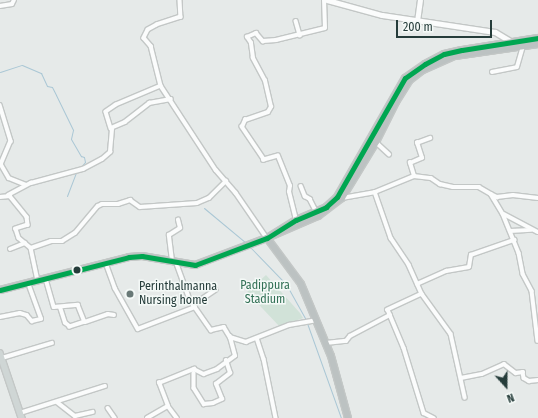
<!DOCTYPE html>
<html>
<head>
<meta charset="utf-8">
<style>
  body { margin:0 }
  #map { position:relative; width:538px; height:418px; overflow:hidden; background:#e6eae9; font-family:"Fira Sans Condensed",sans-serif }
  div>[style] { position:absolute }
  .green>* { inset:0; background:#d1e2d8 }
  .stream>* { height:1px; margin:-0.5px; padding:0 0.5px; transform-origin:0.5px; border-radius:0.5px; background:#aac7d5 }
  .roads { filter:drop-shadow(1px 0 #c3c7c6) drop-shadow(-1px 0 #c3c7c6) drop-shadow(0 1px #c3c7c6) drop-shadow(0 -1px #c3c7c6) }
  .street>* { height:3.5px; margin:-1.75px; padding:0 1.75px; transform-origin:1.75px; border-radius:1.75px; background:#fbfcfc }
  .secondary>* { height:5px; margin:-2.5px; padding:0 2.5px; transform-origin:2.5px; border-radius:2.5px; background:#fbfcfc }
  .primary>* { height:5.5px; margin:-2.75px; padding:0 2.75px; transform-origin:2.75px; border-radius:2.75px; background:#cfd6d5 }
  .highway>* { height:6px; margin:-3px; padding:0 3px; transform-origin:3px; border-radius:3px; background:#bcc2c2 }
  .bus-1>* { height:5px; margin:-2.5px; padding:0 2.5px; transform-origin:2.5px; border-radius:2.5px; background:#00a651 }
  .dots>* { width:11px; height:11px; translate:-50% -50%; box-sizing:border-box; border:2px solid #f4f9f7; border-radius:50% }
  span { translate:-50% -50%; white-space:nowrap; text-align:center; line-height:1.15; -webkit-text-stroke:3px #f4f9f7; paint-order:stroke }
  .park-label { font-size:12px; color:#327055 }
  .poi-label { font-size:12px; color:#253c3a }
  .left { translate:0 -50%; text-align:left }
  .north { position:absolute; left:486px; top:366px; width:40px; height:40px; -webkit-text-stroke:3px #f4f9f7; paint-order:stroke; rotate:159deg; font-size:11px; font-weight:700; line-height:16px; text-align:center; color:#253c3a }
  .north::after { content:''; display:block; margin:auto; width:14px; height:18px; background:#253c3a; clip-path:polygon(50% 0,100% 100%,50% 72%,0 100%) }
  .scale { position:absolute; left:396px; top:20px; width:96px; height:18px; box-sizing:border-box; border:2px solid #253c3a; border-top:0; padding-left:5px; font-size:12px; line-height:14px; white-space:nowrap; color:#253c3a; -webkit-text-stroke:3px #f4f9f7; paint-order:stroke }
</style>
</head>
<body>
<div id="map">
  <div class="green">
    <div style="clip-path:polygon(266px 275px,300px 313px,303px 318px,280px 327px,247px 292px)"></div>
  </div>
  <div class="stream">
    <div style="left:0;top:72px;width:23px;rotate:-18deg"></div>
    <div style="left:22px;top:65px;width:21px;rotate:23deg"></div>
    <div style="left:41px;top:73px;width:14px;rotate:65deg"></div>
    <div style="left:47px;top:86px;width:5px;rotate:11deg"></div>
    <div style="left:52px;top:87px;width:9px;rotate:63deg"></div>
    <div style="left:56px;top:95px;width:39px;rotate:64deg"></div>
    <div style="left:73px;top:130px;width:9px;rotate:103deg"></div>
    <div style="left:71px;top:139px;width:20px;rotate:60deg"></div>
    <div style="left:81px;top:156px;width:3px;rotate:18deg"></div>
    <div style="left:84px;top:157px;width:5px;rotate:79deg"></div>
    <div style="left:85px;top:162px;width:6px;rotate:129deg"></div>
    <div style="left:67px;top:196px;width:25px;rotate:-69deg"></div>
    <div style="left:204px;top:208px;width:55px;rotate:39.8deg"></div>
    <div style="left:250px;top:247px;width:52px;rotate:45.8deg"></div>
    <div style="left:286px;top:284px;width:41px;rotate:60.9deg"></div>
    <div style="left:307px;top:323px;width:101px;rotate:70.3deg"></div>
  </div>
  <div class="roads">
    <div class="street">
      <div style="left:180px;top:0;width:17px;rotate:87deg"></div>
      <div style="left:181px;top:17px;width:25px;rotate:162deg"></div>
      <div style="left:157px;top:25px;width:10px;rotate:151deg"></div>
      <div style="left:148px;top:30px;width:9px;rotate:117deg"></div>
      <div style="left:144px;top:38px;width:11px;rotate:49deg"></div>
      <div style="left:151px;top:46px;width:41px;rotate:76deg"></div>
      <div style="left:161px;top:86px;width:100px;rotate:56.8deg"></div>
      <div style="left:216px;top:170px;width:30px;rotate:49deg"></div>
      <div style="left:236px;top:193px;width:55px;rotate:55.4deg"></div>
      <div style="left:0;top:6px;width:12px;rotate:-9deg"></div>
      <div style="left:12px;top:4px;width:4px;rotate:-63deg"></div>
      <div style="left:296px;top:21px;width:15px;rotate:74deg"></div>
      <div style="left:492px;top:72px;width:25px;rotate:-11deg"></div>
      <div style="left:517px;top:67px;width:22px;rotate:-74deg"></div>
      <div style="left:161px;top:86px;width:49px;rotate:157.1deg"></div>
      <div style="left:116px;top:105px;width:12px;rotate:145deg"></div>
      <div style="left:106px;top:112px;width:17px;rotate:73deg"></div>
      <div style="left:111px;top:128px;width:15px;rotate:-23deg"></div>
      <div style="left:125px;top:122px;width:31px;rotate:-38deg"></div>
      <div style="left:149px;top:103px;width:22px;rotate:-10deg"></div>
      <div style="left:0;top:105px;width:38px;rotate:73deg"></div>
      <div style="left:11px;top:141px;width:25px;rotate:113deg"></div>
      <div style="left:1px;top:164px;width:16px;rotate:60deg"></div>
      <div style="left:9px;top:178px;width:18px;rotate:22deg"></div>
      <div style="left:376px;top:142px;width:18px;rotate:43deg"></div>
      <div style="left:414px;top:176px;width:17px;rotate:7deg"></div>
      <div style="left:431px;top:178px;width:11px;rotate:34deg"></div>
      <div style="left:440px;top:184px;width:13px;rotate:13deg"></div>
      <div style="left:453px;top:187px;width:26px"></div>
      <div style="left:479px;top:187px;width:14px;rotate:30deg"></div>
      <div style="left:491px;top:194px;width:23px;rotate:59deg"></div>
      <div style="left:503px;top:214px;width:42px;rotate:67.7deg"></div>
      <div style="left:519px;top:253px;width:21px;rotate:79deg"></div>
      <div style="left:523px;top:274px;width:19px;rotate:62deg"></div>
      <div style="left:532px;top:291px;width:50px;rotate:83.2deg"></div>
      <div style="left:301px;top:186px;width:11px;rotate:68deg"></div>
      <div style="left:305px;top:196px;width:6px;rotate:31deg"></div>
      <div style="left:310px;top:199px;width:13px;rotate:63deg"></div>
      <div style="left:375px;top:192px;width:42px;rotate:-22.3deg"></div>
      <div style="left:414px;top:176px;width:14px;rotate:-107deg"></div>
      <div style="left:410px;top:163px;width:13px;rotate:-23deg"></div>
      <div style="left:422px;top:158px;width:16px;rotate:-108deg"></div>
      <div style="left:417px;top:143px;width:14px;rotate:-21deg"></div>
      <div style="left:491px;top:194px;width:7px;rotate:27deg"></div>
      <div style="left:497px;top:197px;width:16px;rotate:-7deg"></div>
      <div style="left:513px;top:195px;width:25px;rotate:7deg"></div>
      <div style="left:8px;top:195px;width:26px;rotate:-28deg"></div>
      <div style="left:31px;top:183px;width:54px;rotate:-15.1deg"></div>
      <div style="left:83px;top:169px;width:21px;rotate:-28deg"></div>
      <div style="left:102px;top:159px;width:11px;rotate:-41deg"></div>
      <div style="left:110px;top:152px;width:23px;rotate:-85deg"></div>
      <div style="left:0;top:197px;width:10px;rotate:-6deg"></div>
      <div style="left:10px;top:196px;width:27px;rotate:51deg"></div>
      <div style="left:27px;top:217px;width:8px;rotate:83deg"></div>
      <div style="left:28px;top:225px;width:13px;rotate:162deg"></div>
      <div style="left:16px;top:229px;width:9px;rotate:72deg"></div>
      <div style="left:19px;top:238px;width:16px;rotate:40deg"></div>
      <div style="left:31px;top:248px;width:21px;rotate:-19deg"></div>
      <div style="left:51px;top:241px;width:11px"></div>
      <div style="left:62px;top:241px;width:15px;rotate:-32deg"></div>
      <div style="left:75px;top:233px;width:35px;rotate:-50deg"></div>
      <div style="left:98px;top:206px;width:4px;rotate:-27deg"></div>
      <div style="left:102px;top:204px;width:16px"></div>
      <div style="left:118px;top:204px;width:13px;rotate:-18deg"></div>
      <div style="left:130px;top:200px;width:12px;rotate:35deg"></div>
      <div style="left:140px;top:207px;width:57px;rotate:-4deg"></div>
      <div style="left:197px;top:203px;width:13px;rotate:-23deg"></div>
      <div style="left:209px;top:198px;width:24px;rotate:-45deg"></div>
      <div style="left:342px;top:198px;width:34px;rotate:-10deg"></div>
      <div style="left:375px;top:192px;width:49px;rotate:70.8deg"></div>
      <div style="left:391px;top:238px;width:32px;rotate:56deg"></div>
      <div style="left:409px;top:265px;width:32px;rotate:66deg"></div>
      <div style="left:422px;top:294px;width:38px;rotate:155deg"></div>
      <div style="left:388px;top:310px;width:41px;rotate:67.2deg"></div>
      <div style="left:404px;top:348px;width:68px;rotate:72.9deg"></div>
      <div style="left:424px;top:413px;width:11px;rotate:27deg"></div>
      <div style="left:504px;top:214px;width:38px;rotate:28deg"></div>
      <div style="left:296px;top:220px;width:29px;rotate:-104deg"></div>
      <div style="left:289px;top:192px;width:6px;rotate:-81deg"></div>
      <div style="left:290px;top:186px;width:32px;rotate:-112deg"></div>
      <div style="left:278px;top:156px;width:15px;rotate:164deg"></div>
      <div style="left:264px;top:160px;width:40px;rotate:-124deg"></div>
      <div style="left:242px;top:127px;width:8px;rotate:-67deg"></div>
      <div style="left:245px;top:120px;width:24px;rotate:-19deg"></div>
      <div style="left:268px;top:112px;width:6px;rotate:-59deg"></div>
      <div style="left:271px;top:107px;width:27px;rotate:-103deg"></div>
      <div style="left:265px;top:81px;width:26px;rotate:-118deg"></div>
      <div style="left:253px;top:58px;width:15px;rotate:-98deg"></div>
      <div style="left:251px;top:43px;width:7px;rotate:-124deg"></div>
      <div style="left:247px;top:37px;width:10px;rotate:-24deg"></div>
      <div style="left:256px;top:33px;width:11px;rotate:49deg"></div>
      <div style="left:263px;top:41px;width:13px;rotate:-4deg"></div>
      <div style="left:276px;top:40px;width:50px;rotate:-13.8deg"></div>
      <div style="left:325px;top:28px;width:28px;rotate:-92deg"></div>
      <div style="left:510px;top:231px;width:21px;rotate:-3deg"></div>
      <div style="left:31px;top:248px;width:34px;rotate:78deg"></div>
      <div style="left:10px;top:249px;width:16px;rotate:-22deg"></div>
      <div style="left:172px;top:261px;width:26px;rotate:-97deg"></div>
      <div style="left:169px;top:235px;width:13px;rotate:-32deg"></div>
      <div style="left:180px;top:228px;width:8px;rotate:-104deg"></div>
      <div style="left:106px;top:263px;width:27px;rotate:70deg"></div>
      <div style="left:115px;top:288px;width:47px;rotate:60.7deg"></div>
      <div style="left:138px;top:329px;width:61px;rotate:-21.1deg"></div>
      <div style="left:177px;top:264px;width:38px;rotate:70deg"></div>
      <div style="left:190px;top:300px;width:37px;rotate:55deg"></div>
      <div style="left:211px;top:330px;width:13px;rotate:-13deg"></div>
      <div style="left:224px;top:327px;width:12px;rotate:59deg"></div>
      <div style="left:230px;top:337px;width:17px;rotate:17deg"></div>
      <div style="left:246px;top:342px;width:46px;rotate:-21.6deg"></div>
      <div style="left:289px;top:325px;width:27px;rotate:-10deg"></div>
      <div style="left:46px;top:279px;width:29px;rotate:74deg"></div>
      <div style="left:54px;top:307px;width:24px;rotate:-5deg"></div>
      <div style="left:78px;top:305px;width:18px;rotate:68deg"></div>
      <div style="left:85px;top:322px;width:16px;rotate:162deg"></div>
      <div style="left:70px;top:327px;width:6px;rotate:-141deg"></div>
      <div style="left:65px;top:323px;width:16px;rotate:-108deg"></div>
      <div style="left:417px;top:284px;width:32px;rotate:-24deg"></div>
      <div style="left:446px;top:271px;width:23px;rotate:-10deg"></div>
      <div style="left:469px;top:267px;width:12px;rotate:-81deg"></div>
      <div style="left:471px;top:255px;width:46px;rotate:-19.2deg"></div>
      <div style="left:422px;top:294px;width:49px;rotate:54.1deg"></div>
      <div style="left:451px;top:334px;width:65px;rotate:77.5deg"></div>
      <div style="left:193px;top:305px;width:27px;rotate:-34deg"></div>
      <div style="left:0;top:317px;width:20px;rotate:-11deg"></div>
      <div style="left:20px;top:313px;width:7px;rotate:16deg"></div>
      <div style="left:27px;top:315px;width:8px;rotate:50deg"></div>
      <div style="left:32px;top:321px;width:9px;rotate:-13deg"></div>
      <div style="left:41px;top:319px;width:37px;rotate:-110deg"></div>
      <div style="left:85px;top:322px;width:24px;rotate:-19deg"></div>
      <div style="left:108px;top:314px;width:6px;rotate:9deg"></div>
      <div style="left:257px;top:338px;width:22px;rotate:72deg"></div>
      <div style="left:264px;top:359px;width:60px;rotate:78.5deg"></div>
      <div style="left:326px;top:343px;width:20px;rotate:-6deg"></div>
      <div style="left:346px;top:341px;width:6px;rotate:-51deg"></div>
      <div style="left:350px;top:336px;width:45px;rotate:-27.7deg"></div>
      <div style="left:2px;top:358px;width:52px;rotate:-16.7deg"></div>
      <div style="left:194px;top:373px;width:15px;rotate:90deg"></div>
      <div style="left:194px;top:388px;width:19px;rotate:58deg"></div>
      <div style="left:204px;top:404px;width:9px;rotate:-6deg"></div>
      <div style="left:213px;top:403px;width:10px;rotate:-24deg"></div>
      <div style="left:222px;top:399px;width:16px;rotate:-112deg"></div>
      <div style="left:216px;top:384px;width:18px;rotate:-38deg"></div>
      <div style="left:230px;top:373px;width:13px;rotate:-108deg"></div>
      <div style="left:461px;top:378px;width:21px;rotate:-11deg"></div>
      <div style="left:482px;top:374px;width:24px;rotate:-24deg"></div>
      <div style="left:504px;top:364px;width:15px;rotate:37deg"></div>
      <div style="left:516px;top:373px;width:7px;rotate:-8deg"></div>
      <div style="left:523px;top:372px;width:6px;rotate:81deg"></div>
      <div style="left:524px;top:378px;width:6px;rotate:31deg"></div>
      <div style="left:529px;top:381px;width:9px;rotate:-6deg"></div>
      <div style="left:57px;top:402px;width:23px;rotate:38deg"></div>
      <div style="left:75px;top:416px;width:18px;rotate:-13deg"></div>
      <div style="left:168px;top:406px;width:25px;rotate:-111deg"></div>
      <div style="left:159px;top:383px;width:38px;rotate:-22deg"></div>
      <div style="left:194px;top:369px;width:11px;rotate:27deg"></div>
      <div style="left:204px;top:374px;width:14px;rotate:-21deg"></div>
      <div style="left:217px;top:369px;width:22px;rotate:-36deg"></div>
      <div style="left:235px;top:356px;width:20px;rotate:-105deg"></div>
      <div style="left:168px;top:406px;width:15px;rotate:53deg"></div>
      <div style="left:108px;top:408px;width:12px;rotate:55deg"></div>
      <div style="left:20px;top:413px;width:89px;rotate:-17.6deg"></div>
      <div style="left:147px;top:418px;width:24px;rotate:-30deg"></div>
    </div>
    <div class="secondary">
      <div style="left:327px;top:0;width:57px;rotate:15.3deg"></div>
      <div style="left:382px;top:15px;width:114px;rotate:8.6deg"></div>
      <div style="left:495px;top:32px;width:17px;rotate:31deg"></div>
      <div style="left:417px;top:21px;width:21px;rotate:-82deg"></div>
    </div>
    <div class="primary">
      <div style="left:0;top:353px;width:69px;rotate:71.3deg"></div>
    </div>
    <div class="highway">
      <div style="left:267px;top:238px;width:56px;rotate:-23.3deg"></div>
      <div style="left:318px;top:216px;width:30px;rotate:-37deg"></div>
      <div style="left:342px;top:198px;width:66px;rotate:-58.7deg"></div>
      <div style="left:376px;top:142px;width:45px;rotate:-63.4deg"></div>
      <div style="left:396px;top:102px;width:26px;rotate:-58deg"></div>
      <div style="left:410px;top:80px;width:16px;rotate:-38deg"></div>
      <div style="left:423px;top:70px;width:35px;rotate:-24deg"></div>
      <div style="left:455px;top:56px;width:84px;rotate:-8.2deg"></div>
      <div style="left:267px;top:238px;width:57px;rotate:53.5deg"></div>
      <div style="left:301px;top:284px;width:78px;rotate:67.4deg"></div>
      <div style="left:331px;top:356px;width:64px;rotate:74.7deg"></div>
      <div style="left:0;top:290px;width:133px;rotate:-14.3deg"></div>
      <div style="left:129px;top:257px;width:13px;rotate:-4deg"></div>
      <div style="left:142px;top:256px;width:54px;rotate:9.6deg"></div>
      <div style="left:195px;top:265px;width:77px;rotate:-20.6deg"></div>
      <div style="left:267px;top:238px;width:34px;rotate:-32deg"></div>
      <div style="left:296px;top:220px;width:33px;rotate:-23deg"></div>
      <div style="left:326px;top:207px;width:15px;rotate:-42deg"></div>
      <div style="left:337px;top:197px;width:137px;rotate:-60.3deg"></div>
      <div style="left:405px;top:78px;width:24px;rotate:-35deg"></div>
      <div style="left:425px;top:64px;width:21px;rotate:-28deg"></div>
      <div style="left:444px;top:54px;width:18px;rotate:-13deg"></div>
      <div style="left:462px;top:50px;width:77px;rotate:-9deg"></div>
    </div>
  </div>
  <div class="bus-1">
    <div style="left:0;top:290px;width:133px;rotate:-14.3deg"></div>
    <div style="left:129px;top:257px;width:13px;rotate:-4deg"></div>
    <div style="left:142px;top:256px;width:54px;rotate:9.6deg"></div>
    <div style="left:195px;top:265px;width:77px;rotate:-20.6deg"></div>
    <div style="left:267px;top:238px;width:34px;rotate:-32deg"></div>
    <div style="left:296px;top:220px;width:33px;rotate:-23deg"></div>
    <div style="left:326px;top:207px;width:15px;rotate:-42deg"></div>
    <div style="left:337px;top:197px;width:137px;rotate:-60.3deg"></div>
    <div style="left:405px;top:78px;width:24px;rotate:-35deg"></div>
    <div style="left:425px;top:64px;width:21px;rotate:-28deg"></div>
    <div style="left:444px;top:54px;width:18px;rotate:-13deg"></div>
    <div style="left:462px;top:50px;width:77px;rotate:-9deg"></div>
  </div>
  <div class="dots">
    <div style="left:77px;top:270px;background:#253c3a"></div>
    <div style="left:130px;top:294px;background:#697977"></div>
  </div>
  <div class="park-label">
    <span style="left:265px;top:293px">Padippura<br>Stadium</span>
  </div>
  <div class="poi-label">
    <span class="left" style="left:139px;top:294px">Perinthalmanna<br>Nursing home</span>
  </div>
  <div class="north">N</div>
  <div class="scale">200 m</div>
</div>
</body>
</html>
